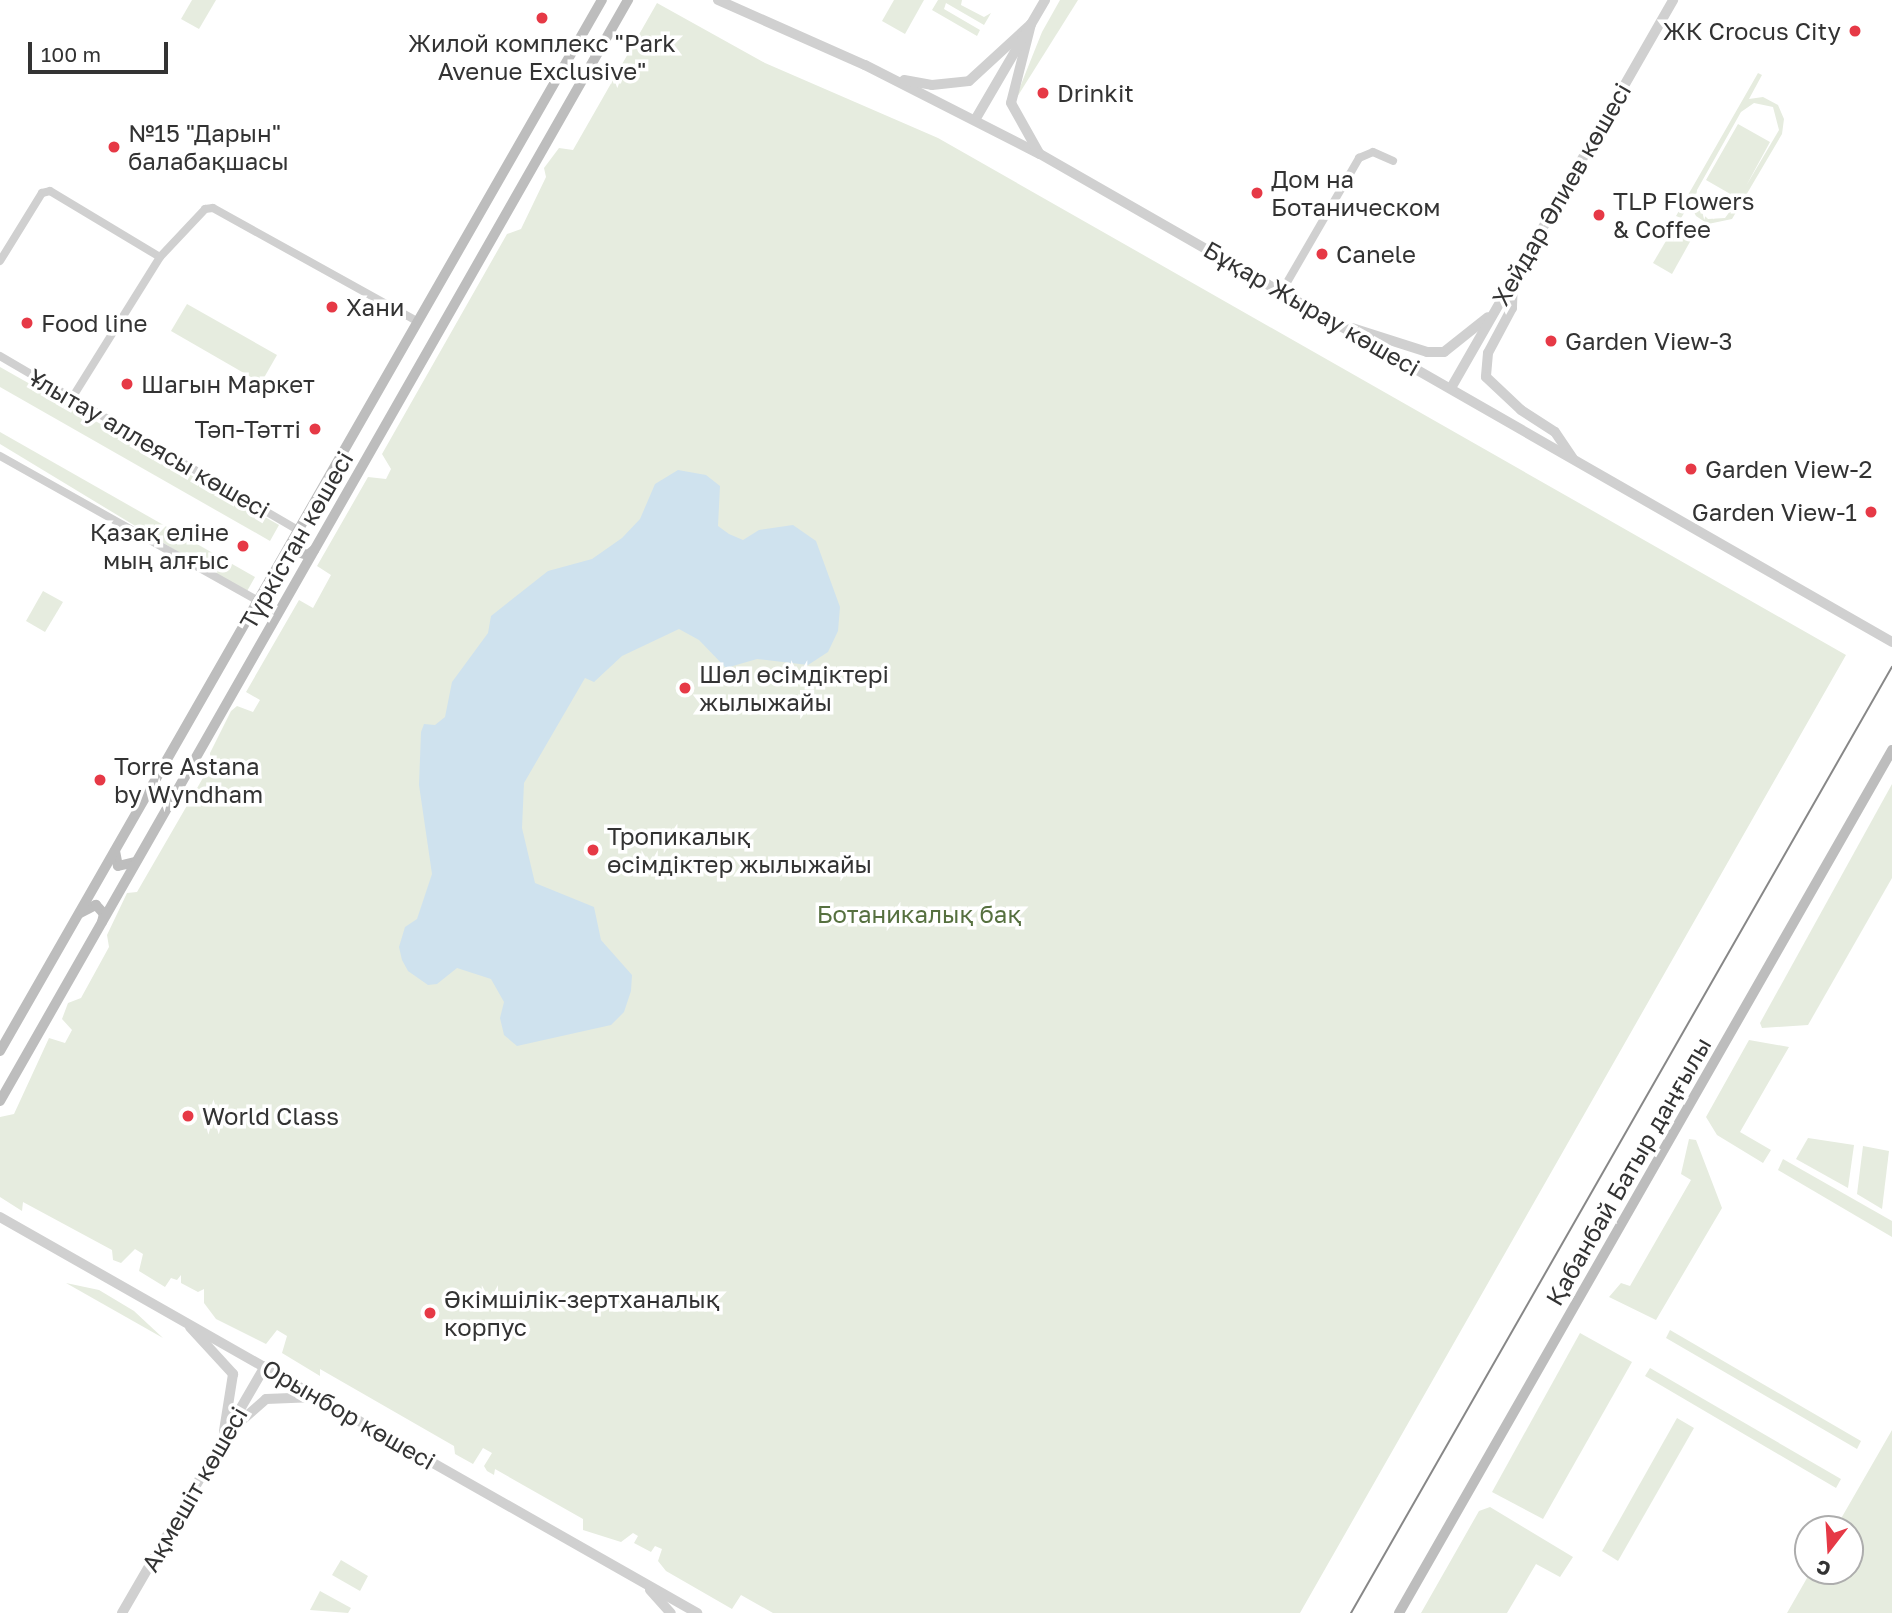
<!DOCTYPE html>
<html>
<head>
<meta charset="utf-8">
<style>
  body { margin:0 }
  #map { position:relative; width:1892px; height:1613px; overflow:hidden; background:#fff; font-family:"Golos Text",sans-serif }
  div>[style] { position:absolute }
  .green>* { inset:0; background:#e6ecdf }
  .water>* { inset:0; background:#cfe2ee }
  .minor>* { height:8px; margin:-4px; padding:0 4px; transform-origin:4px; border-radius:4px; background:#d0d0d0 }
  .tertiary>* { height:10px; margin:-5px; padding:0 5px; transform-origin:5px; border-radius:5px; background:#d0d0d0 }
  .secondary>* { height:10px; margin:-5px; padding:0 5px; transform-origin:5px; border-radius:5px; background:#bdbdbd }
  .tram>* { height:2px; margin:-1px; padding:0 1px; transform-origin:1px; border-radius:1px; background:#888 }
  .dots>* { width:19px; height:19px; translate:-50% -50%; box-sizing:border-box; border:4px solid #fff; border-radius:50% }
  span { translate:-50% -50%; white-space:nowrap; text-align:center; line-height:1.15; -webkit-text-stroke:7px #fff; paint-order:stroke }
  .poi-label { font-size:24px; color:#333 }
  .right { translate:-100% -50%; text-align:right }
  .left { translate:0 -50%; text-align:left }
  .street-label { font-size:24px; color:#333 }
  .park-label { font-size:24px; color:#56703f }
  .north { position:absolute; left:1794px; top:1515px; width:70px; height:70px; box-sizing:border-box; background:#fff; border:2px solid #adadad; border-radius:50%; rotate:197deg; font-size:19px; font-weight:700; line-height:28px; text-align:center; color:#333 }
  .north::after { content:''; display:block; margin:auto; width:24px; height:32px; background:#e63946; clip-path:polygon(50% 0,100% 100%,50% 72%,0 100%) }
  .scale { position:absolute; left:28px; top:42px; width:140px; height:32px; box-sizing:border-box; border:4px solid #333; border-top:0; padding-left:9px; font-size:21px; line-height:24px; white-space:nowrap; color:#333; -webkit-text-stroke:5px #fff; paint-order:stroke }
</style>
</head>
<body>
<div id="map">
  <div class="green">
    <div style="clip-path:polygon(192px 0,216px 0,199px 29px,181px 19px)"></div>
    <div style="clip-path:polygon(894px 0,924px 0,905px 34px,882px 21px)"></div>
    <div style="clip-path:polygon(938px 0,962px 0,961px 5px,984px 17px,991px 13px,984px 25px,946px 3px,944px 9px,980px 30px,977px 36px,932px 10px)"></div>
    <div style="clip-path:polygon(1060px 0,1078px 0,1014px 102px,1042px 32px)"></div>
    <div style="clip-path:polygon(657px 3px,765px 63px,938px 138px,1846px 655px,1300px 1613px,773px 1613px,741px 1595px,732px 1609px,666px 1571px,658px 1561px,662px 1549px,655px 1546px,651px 1552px,634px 1543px,638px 1536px,633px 1533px,621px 1542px,583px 1530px,583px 1519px,495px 1469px,494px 1475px,487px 1471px,484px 1466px,492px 1453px,483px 1448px,473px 1464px,455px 1454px,454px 1446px,320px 1369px,320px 1376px,282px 1353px,287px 1336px,277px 1330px,266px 1344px,216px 1319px,204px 1303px,204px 1289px,198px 1292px,181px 1283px,181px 1275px,177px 1280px,171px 1278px,165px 1287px,139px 1271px,143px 1254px,135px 1249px,121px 1263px,113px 1260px,112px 1250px,23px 1202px,22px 1211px,0 1197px,0 1117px,14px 1114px,49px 1038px,65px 1043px,72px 1030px,62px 1019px,68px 1003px,81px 998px,109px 947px,107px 935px,127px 893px,137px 892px,211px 764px,210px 753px,231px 711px,237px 706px,253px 712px,260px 700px,246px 692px,299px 600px,313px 608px,331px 575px,317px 566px,368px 477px,386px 479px,391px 469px,382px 454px,507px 234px,521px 229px,546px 177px,544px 168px,559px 148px,573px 150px)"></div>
    <div style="clip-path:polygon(evenodd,1758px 73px,1762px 75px,1749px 99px,1763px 97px,1778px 105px,1784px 119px,1782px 134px,1732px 219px,1708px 224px,1696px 216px,1690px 204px,1681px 218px,1676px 216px,1758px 73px,1754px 103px,1773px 107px,1779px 130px,1746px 186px,1770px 142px,1738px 124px,1706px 180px,1739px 199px,1725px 218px,1708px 219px,1695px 206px,1697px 190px,1741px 112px,1754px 103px)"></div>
    <div style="clip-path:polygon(1673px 229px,1691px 240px,1672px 274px,1653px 263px)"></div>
    <div style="clip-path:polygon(187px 304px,277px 355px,261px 383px,171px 331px)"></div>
    <div style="clip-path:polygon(0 367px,279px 525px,270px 541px,0 387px)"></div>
    <div style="clip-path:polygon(0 432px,255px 577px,246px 593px,0 444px)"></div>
    <div style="clip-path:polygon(43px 591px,63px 602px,45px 632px,26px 621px)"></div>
    <div style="clip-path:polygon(1892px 784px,1892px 878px,1808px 1025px,1762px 1028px,1760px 1023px)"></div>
    <div style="clip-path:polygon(1749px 1040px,1789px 1047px,1740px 1132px,1771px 1150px,1763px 1163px,1717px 1135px,1706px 1117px)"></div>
    <div style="clip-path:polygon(1808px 1138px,1854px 1145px,1848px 1188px,1796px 1159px)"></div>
    <div style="clip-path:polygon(1689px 1139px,1696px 1140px,1722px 1208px,1656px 1320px,1609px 1297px,1621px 1283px,1630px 1286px,1691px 1180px,1681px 1174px)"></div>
    <div style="clip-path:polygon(1863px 1146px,1889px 1151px,1882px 1209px,1857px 1194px)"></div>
    <div style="clip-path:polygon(1783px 1159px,1892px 1221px,1892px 1237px,1778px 1170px)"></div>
    <div style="clip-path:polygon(66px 1283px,99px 1290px,134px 1311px,163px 1338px)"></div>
    <div style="clip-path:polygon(1670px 1330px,1861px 1441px,1857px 1449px,1666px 1338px)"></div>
    <div style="clip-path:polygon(1580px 1333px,1632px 1362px,1543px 1519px,1492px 1492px)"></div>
    <div style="clip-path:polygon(1650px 1368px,1841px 1479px,1836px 1488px,1645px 1376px)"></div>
    <div style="clip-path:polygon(1677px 1418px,1694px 1428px,1618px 1561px,1602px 1551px)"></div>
    <div style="clip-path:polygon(1892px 1430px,1892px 1613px,1787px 1613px,1811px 1571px,1850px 1571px,1850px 1529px,1835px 1529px)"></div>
    <div style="clip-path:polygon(1490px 1507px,1573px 1557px,1560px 1577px,1536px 1564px,1507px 1613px,1421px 1613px,1479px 1511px)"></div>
    <div style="clip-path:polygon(341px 1560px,368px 1576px,360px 1591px,332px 1575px)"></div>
    <div style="clip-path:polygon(320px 1591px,351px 1608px,348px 1613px,310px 1610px)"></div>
  </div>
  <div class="water">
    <div style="clip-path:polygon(678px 470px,706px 475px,720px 486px,718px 526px,729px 534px,743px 540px,759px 530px,793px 525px,816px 541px,840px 607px,838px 631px,828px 652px,808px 665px,757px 659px,726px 668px,699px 640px,679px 629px,622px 656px,594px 682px,585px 678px,524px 783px,522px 828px,535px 883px,594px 907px,601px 940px,632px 975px,631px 991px,624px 1012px,611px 1025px,517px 1046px,504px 1035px,500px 1018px,504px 1002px,491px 979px,457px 968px,437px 984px,428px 985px,408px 971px,402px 960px,399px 947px,405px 927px,417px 919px,432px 874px,419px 785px,421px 732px,424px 724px,435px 725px,445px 717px,452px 682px,488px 633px,491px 616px,548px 571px,592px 559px,622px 538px,640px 519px,655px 484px)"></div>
  </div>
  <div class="minor">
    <div style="left:0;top:261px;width:80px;rotate:-58.3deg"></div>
    <div style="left:42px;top:193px;width:8px;rotate:-14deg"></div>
    <div style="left:50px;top:191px;width:128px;rotate:31deg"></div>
    <div style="left:1282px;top:291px;width:154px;rotate:-59.9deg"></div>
    <div style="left:1359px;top:158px;width:15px;rotate:-23deg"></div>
    <div style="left:1373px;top:152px;width:22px;rotate:24deg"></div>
    <div style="left:0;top:356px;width:345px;rotate:30.3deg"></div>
    <div style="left:72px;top:398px;width:166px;rotate:-58deg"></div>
    <div style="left:160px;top:257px;width:66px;rotate:-46.8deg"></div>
    <div style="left:205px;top:209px;width:8px;rotate:-7deg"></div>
    <div style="left:213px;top:208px;width:233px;rotate:29deg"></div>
    <div style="left:0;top:456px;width:296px;rotate:29.3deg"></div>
  </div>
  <div class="tertiary">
    <div style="left:718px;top:0;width:161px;rotate:23.9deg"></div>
    <div style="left:865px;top:65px;width:196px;rotate:27deg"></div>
    <div style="left:1040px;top:154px;width:982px;rotate:29.8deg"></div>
    <div style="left:1031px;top:24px;width:81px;rotate:104.2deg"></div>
    <div style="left:1011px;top:103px;width:57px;rotate:60.8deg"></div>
    <div style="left:904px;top:80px;width:28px;rotate:10deg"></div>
    <div style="left:932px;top:85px;width:37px;rotate:-6deg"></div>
    <div style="left:969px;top:81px;width:84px;rotate:-42.6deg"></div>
    <div style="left:975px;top:120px;width:139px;rotate:-59.7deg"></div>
    <div style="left:1513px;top:278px;width:30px;rotate:92deg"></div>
    <div style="left:1512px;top:308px;width:51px;rotate:118.1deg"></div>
    <div style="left:1488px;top:353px;width:24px;rotate:95deg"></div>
    <div style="left:1486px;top:377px;width:48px;rotate:43.3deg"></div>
    <div style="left:1521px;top:410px;width:40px;rotate:32.9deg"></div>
    <div style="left:1555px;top:432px;width:32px;rotate:56deg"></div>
    <div style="left:1352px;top:328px;width:79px;rotate:17.7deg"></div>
    <div style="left:1427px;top:352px;width:17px"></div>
    <div style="left:1444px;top:352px;width:56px;rotate:-38.5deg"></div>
    <div style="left:1451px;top:388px;width:447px;rotate:-60.2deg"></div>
    <div style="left:0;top:1217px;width:802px;rotate:29.6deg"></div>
    <div style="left:190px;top:1327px;width:64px;rotate:47.5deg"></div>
    <div style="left:233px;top:1374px;width:58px;rotate:99deg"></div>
    <div style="left:233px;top:1428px;width:44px;rotate:-41.3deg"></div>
    <div style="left:266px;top:1399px;width:50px;rotate:-2.3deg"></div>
    <div style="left:650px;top:1590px;width:31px;rotate:48deg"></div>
    <div style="left:122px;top:1613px;width:285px;rotate:-59.9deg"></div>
  </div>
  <div class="secondary">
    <div style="left:297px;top:536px;width:16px;rotate:90deg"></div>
    <div style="left:297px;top:552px;width:11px;rotate:15deg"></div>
    <div style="left:308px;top:555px;width:8px;rotate:-40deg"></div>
    <div style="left:115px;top:851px;width:15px;rotate:79deg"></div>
    <div style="left:118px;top:866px;width:17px;rotate:-13deg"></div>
    <div style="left:80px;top:913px;width:18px;rotate:-27deg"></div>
    <div style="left:96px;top:905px;width:12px;rotate:48deg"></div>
    <div style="left:104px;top:914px;width:8px;rotate:104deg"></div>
    <div style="left:0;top:1051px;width:1211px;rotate:-60.2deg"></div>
    <div style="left:0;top:1101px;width:1268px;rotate:-60.3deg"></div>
    <div style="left:1399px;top:1613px;width:994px;rotate:-60.26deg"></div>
  </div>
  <div class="tram">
    <div style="left:1351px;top:1613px;width:1090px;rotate:-60.24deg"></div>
  </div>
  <div class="dots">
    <div style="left:542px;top:18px;background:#e63946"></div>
    <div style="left:1855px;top:31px;background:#e63946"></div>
    <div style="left:1043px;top:93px;background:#e63946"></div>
    <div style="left:114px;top:147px;background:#e63946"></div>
    <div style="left:1257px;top:193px;background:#e63946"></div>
    <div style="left:1599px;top:215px;background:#e63946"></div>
    <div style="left:1322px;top:254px;background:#e63946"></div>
    <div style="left:332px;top:307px;background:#e63946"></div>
    <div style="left:27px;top:323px;background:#e63946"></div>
    <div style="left:1551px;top:341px;background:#e63946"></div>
    <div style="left:127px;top:384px;background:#e63946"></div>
    <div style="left:315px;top:429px;background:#e63946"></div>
    <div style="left:1691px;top:469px;background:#e63946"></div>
    <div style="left:1871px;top:512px;background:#e63946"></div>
    <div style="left:243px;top:546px;background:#e63946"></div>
    <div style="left:685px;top:688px;background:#e63946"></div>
    <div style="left:100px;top:780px;background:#e63946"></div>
    <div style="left:593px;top:850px;background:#e63946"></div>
    <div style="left:188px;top:1116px;background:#e63946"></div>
    <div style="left:430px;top:1313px;background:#e63946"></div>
  </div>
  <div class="poi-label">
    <span class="right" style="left:1841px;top:31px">ЖК Crocus City</span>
    <span style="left:542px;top:57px">Жилой комплекс "Park<br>Avenue Exclusive"</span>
    <span class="left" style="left:1057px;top:93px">Drinkit</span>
    <span class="left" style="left:128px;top:147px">№15 "Дарын"<br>балабақшасы</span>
    <span class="left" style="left:1271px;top:193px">Дом на<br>Ботаническом</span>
    <span class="left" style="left:1613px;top:215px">TLP Flowers<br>&amp; Coffee</span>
    <span class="left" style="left:1336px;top:254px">Canele</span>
    <span class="left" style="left:346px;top:307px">Хани</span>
    <span class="left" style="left:41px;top:323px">Food line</span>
    <span class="left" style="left:1565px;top:341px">Garden View-3</span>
    <span class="left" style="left:141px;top:384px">Шагын Маркет</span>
    <span class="right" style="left:301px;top:429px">Тәп-Тәтті</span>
    <span class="left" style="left:1705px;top:469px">Garden View-2</span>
    <span class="right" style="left:1857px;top:512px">Garden View-1</span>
    <span class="right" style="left:229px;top:546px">Қазақ еліне<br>мың алғыс</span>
    <span class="left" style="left:699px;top:688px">Шөл өсімдіктері<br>жылыжайы</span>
    <span class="left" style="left:114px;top:780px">Torre Astana<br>by Wyndham</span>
    <span class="left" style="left:607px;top:850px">Тропикалық<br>өсімдіктер жылыжайы</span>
    <span class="left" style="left:202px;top:1116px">World Class</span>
    <span class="left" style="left:444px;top:1313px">Әкімшілік-зертханалық<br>корпус</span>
  </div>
  <div class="street-label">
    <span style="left:1561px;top:194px;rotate:-60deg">Хейдар Әлиев көшесі</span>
    <span style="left:1312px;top:308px;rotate:30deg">Бұқар Жырау көшесі</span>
    <span style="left:149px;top:443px;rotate:30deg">Ұлытау аллеясы көшесі</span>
    <span style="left:296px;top:540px;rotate:-60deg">Түркістан көшесі</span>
    <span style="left:1628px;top:1171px;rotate:-60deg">Қабанбай Батыр даңғылы</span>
    <span style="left:349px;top:1414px;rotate:30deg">Орынбор көшесі</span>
    <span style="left:194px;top:1489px;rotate:-60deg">Ақмешіт көшесі</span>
  </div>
  <div class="park-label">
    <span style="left:919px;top:914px">Ботаникалық бақ</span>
  </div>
  <div class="north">С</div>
  <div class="scale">100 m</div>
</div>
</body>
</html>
